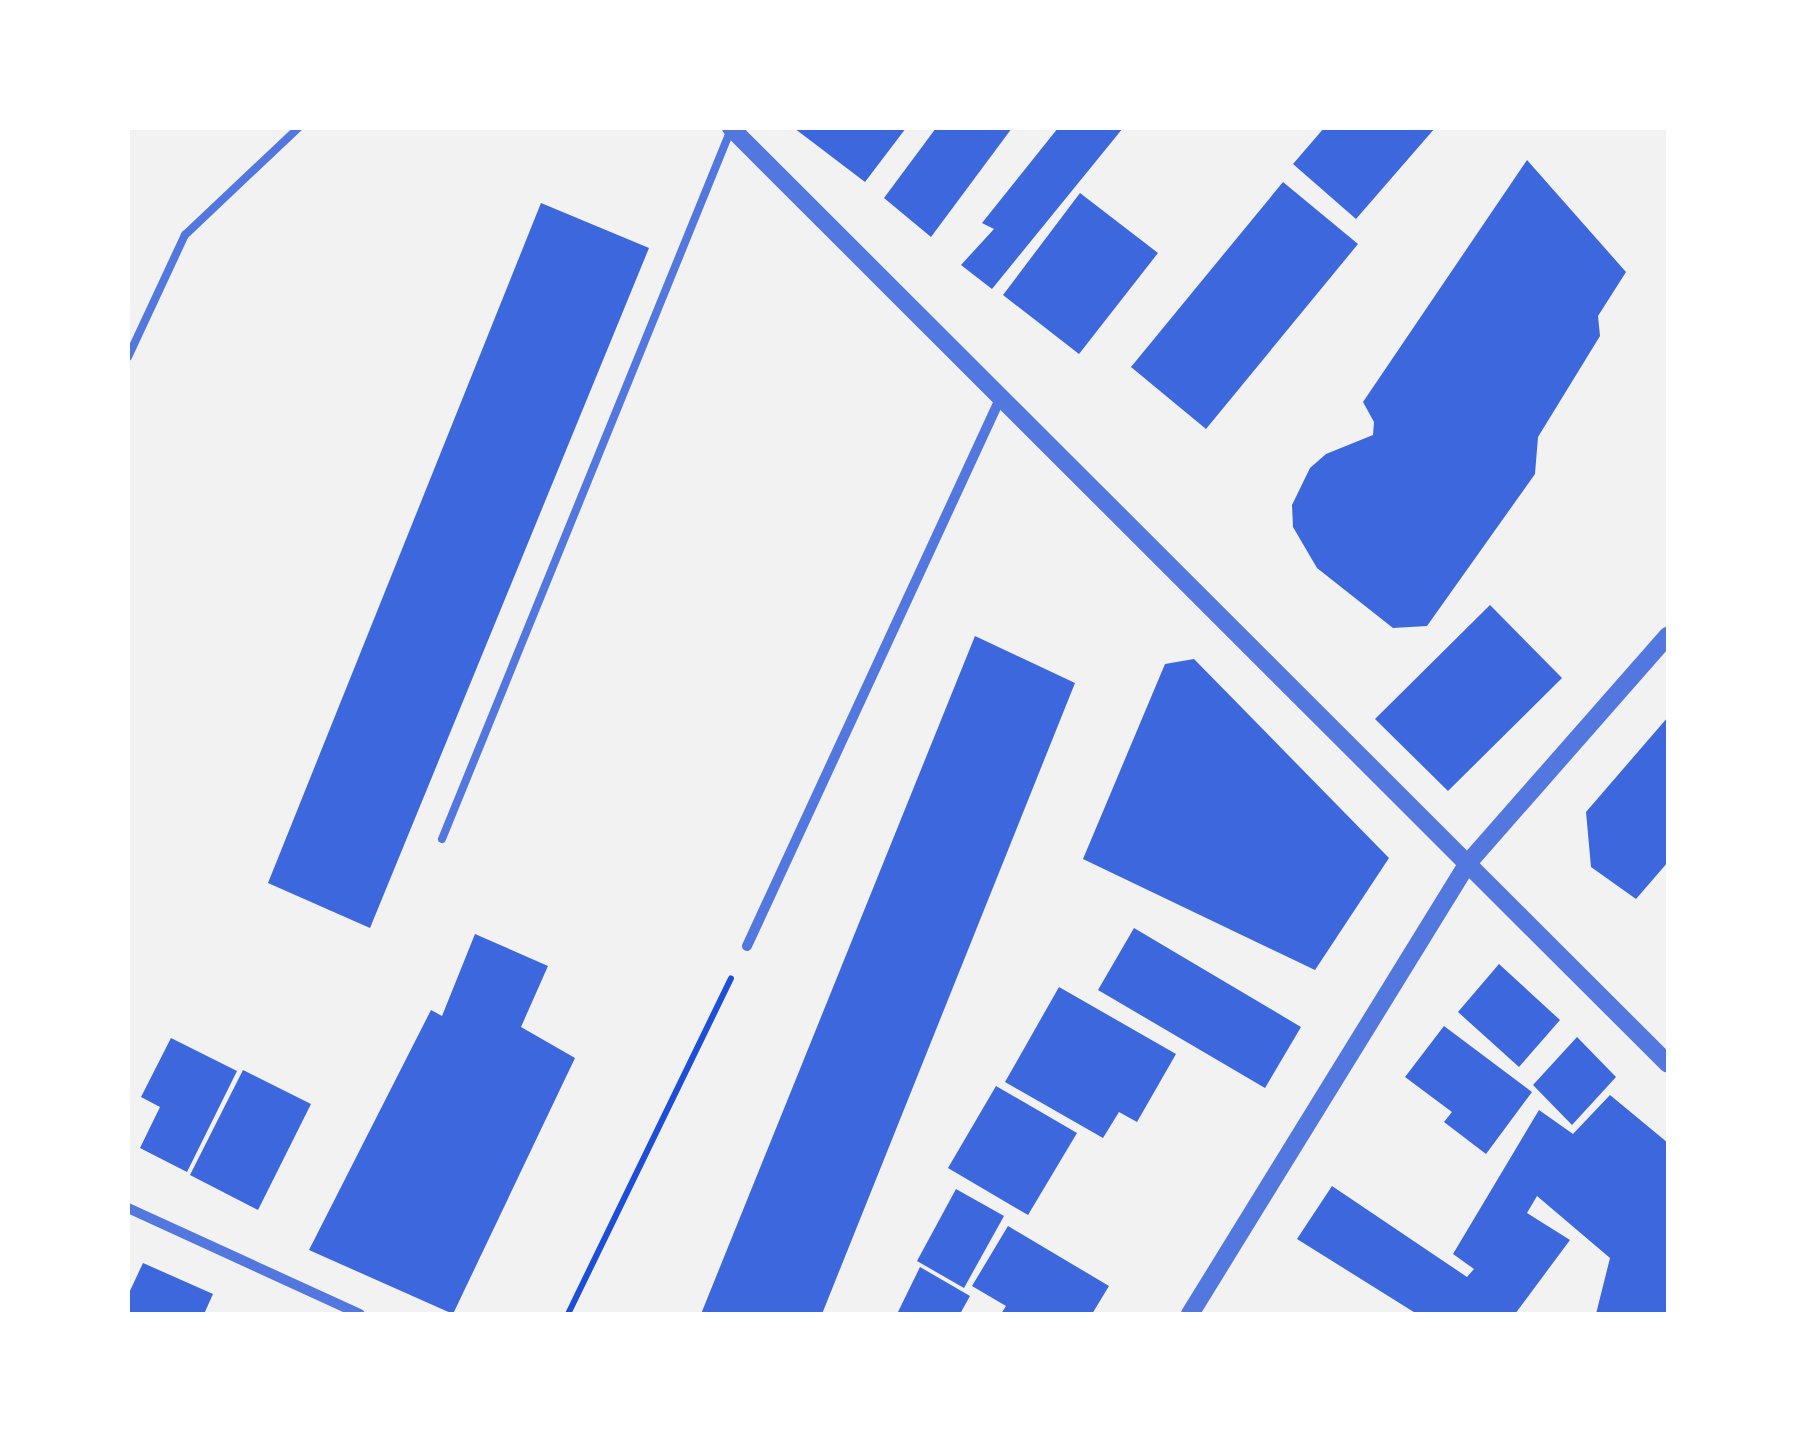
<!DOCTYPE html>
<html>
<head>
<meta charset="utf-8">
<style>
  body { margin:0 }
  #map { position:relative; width:1796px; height:1442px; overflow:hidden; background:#f2f2f2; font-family:"Playfair Display",serif }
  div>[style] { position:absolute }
  .building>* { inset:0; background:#3d67dc }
  .path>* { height:6px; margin:-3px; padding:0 3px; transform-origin:3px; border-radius:3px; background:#1d4ed8 }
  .service>* { height:8px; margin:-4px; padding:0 4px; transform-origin:4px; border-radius:4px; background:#5277de }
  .minor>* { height:10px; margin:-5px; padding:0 5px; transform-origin:5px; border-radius:5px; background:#5277de }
  .tertiary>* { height:18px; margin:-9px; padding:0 9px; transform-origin:9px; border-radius:9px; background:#5277de }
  span { translate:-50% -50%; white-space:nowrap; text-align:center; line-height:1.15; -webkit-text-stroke:8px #fff; paint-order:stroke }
  .frame { position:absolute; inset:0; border:130px solid #fff; pointer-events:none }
</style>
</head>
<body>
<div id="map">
  <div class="building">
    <div style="clip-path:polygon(794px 128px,906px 128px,865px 182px)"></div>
    <div style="clip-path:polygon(936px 128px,1012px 128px,931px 237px,884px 198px)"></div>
    <div style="clip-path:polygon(1058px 128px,1123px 128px,992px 289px,961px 265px,994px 229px,982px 223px)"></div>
    <div style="clip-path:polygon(1324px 128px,1435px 128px,1356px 219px,1293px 164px)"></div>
    <div style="clip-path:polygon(1527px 160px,1626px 272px,1598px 316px,1600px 336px,1538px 437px,1535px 474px,1427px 626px,1393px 628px,1317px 568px,1293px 527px,1292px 505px,1310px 468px,1326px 454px,1373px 435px,1374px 422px,1363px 402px)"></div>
    <div style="clip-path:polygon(1283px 182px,1358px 244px,1206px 429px,1131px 367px)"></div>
    <div style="clip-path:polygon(1080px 193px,1158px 253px,1079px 354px,1003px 295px)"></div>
    <div style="clip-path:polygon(541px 203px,649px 248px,370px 928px,268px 883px)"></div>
    <div style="clip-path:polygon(1490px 605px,1562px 678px,1448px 791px,1375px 719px)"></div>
    <div style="clip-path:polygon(975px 636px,1075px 683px,822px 1314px,701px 1314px)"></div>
    <div style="clip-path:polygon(1194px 659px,1389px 858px,1315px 970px,1083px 859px,1165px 664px)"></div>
    <div style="clip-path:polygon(1668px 717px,1668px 862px,1636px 899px,1591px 867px,1586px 812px)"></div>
    <div style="clip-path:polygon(1134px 928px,1301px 1027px,1265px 1088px,1098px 990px)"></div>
    <div style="clip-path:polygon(475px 934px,548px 966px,521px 1027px,575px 1058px,453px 1314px,309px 1250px,431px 1010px,442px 1016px)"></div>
    <div style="clip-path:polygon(1499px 964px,1560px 1020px,1519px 1067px,1458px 1012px)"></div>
    <div style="clip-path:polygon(1059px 987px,1176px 1054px,1137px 1122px,1119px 1112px,1103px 1138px,1005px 1082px)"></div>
    <div style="clip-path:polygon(1444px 1026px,1532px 1092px,1486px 1154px,1444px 1122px,1452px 1112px,1405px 1077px)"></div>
    <div style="clip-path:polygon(1577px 1037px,1616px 1077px,1572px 1125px,1533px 1085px)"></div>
    <div style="clip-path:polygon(171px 1038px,237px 1071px,187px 1172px,140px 1148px,160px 1107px,141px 1097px)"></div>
    <div style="clip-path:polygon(243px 1070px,311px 1104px,258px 1210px,190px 1175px)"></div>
    <div style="clip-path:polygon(996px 1086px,1077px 1133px,1028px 1215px,948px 1168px)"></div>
    <div style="clip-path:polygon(1610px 1095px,1668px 1143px,1668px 1314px,1596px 1314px,1610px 1258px,1537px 1196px,1527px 1213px,1570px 1240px,1515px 1314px,1417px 1314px,1297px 1239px,1332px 1186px,1467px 1277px,1474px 1269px,1453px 1254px,1539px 1110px,1573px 1134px)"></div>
    <div style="clip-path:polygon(956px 1189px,1004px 1216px,964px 1288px,917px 1261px)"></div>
    <div style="clip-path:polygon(1008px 1226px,1109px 1286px,1092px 1314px,1001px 1314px,1006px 1306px,972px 1286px)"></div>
    <div style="clip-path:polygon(143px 1263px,213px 1294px,204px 1314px,128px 1314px,128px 1295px)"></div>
    <div style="clip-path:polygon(920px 1267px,970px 1296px,960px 1314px,897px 1314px)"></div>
  </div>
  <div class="path">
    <div style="left:568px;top:1314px;width:373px;rotate:-64.1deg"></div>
  </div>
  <div class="service">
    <div style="left:128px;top:357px;width:135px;rotate:-65deg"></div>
    <div style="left:185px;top:235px;width:156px;rotate:-43.4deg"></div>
    <div style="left:442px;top:839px;width:763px;rotate:-67.84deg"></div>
  </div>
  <div class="minor">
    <div style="left:747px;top:946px;width:603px;rotate:-65.18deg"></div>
    <div style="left:128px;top:1208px;width:255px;rotate:24.6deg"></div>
  </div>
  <div class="tertiary">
    <div style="left:731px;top:128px;width:1324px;rotate:44.97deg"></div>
    <div style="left:1190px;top:1314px;width:530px;rotate:-58.35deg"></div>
    <div style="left:1468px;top:863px;width:303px;rotate:-48.7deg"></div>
  </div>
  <div class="frame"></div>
</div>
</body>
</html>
